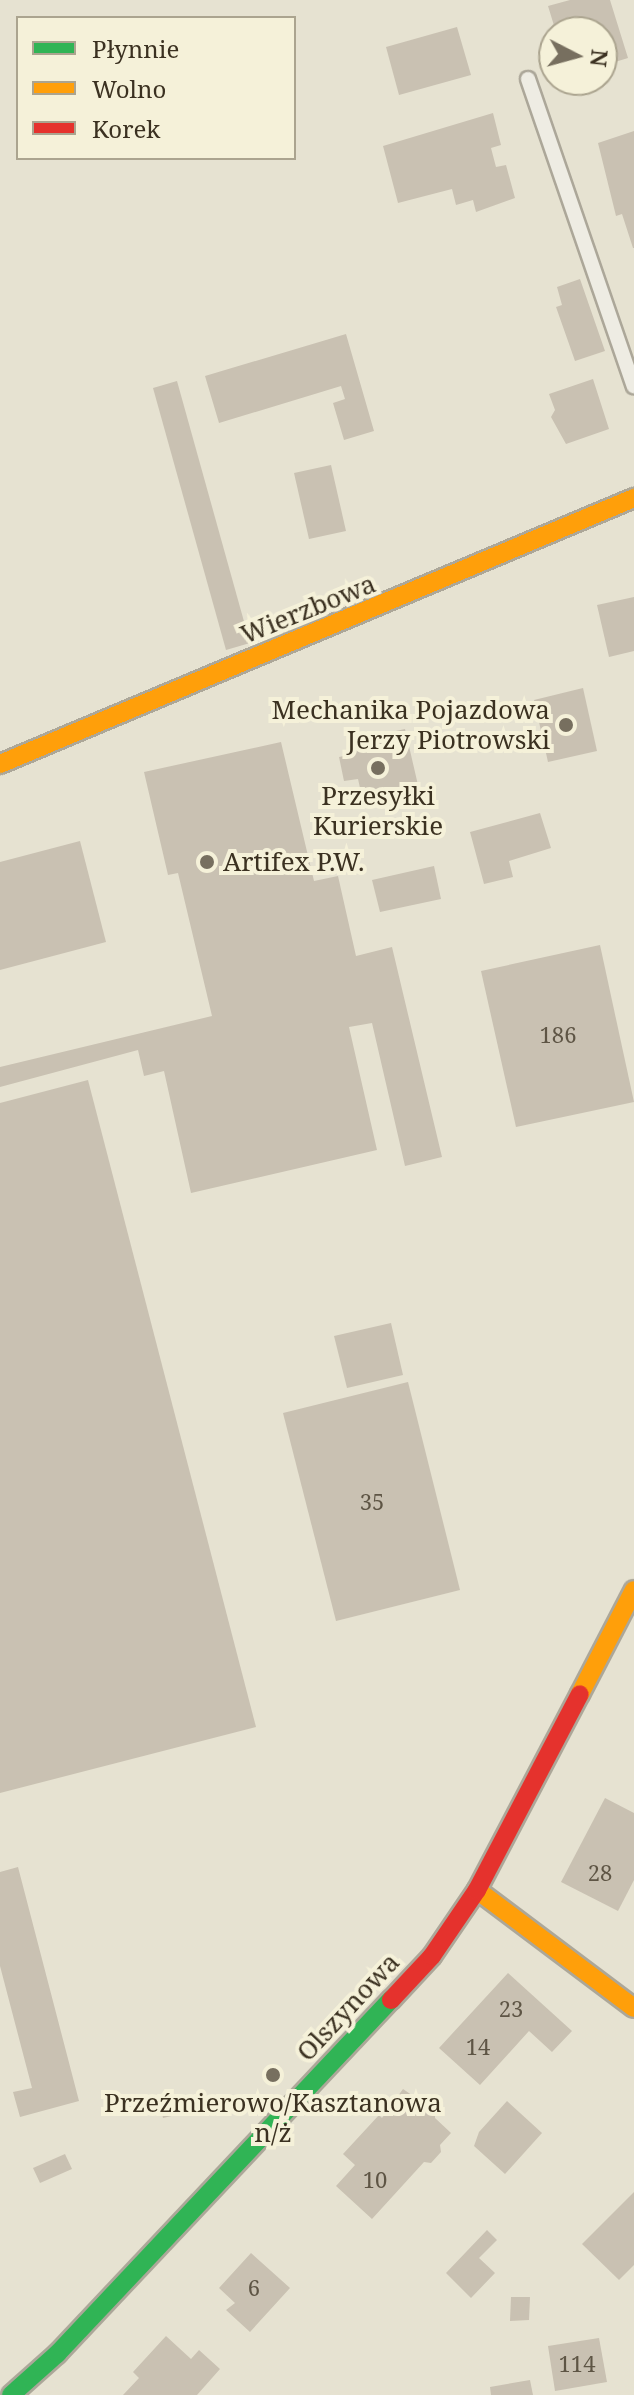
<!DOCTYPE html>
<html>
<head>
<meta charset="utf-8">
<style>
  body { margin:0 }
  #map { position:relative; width:634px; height:2395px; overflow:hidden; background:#e6e2d1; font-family:"Noto Serif",serif }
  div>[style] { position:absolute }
  .building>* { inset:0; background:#c9c1b2 }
  .roads { filter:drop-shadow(2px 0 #aca799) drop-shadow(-2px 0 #aca799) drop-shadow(0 2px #aca799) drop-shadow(0 -2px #aca799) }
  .lane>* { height:14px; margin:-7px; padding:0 7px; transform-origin:7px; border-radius:7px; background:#eeece3 }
  .fast>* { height:18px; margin:-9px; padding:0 9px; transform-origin:9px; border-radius:9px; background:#30b455 }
  .slow>* { height:18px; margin:-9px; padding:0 9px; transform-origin:9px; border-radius:9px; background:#ff9f0a }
  .jam>* { height:18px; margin:-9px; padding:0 9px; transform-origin:9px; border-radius:9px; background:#e5322d }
  .dots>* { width:22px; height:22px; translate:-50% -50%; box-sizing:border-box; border:4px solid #f5f1d9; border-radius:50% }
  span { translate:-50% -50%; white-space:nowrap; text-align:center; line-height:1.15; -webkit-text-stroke:8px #f5f1d9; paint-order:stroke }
  .number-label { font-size:22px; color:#5e5545 }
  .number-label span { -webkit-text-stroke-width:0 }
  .street-label { font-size:26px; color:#3b3121 }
  .poi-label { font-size:26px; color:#3b3121 }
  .right { translate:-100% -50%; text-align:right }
  .left { translate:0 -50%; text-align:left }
  .legend { position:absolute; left:16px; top:16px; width:280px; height:144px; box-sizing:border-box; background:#f5f1d9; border:2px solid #aba48f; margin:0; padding:10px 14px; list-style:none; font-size:24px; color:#3b3121 }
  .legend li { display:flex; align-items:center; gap:16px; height:40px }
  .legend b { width:40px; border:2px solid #aba48f }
  .north { position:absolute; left:538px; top:16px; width:80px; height:80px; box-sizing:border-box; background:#f5f1d9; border:2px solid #aba48f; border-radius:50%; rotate:96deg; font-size:22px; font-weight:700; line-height:32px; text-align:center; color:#3b3121 }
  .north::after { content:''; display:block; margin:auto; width:28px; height:36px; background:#776f5f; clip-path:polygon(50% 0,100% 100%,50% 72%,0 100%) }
</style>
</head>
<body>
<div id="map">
  <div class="building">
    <div style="clip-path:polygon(570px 0,610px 0,628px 58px,602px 66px,602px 32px,556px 32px,548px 6px)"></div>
    <div style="clip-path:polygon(457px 27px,471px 75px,399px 95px,386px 47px)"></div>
    <div style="clip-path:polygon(493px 113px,501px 145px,491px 148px,496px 167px,506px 165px,515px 198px,476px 212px,473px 200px,456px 205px,452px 189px,398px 203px,383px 146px)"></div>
    <div style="clip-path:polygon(634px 131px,634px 248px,633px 248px,622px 214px,616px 216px,598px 143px)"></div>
    <div style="clip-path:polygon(580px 279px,605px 351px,575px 361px,556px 307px,562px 305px,557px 287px)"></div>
    <div style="clip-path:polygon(346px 334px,374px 431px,344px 440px,333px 403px,345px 399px,341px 386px,219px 423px,205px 376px)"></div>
    <div style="clip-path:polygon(593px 379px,609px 429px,566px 444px,551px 417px,555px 410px,549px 394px)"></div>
    <div style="clip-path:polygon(177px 381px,250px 643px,226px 650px,153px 388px)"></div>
    <div style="clip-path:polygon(331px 465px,346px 531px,309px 539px,294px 473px)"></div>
    <div style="clip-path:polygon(634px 597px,634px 651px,609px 657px,597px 605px)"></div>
    <div style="clip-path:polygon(583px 688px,597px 751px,548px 762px,534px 700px)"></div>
    <div style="clip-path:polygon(405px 729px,418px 785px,362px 797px,358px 779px,344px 781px,339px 757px,353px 754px,350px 741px)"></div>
    <div style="clip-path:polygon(281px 742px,314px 881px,338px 876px,356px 956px,392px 947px,442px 1157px,405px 1166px,372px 1023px,349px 1027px,377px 1150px,191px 1193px,164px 1071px,144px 1076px,138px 1050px,0 1087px,0 1067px,212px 1016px,178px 873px,168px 875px,144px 772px)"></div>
    <div style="clip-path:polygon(540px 813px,551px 848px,509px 861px,513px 877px,484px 884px,470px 832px)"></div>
    <div style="clip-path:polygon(80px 841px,106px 942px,0 970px,0 862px)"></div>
    <div style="clip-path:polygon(434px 866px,441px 899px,380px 912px,372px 880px)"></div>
    <div style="clip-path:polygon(600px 945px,634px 1102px,516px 1127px,481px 971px)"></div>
    <div style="clip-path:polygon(88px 1080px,256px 1727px,0 1793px,0 1103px)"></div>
    <div style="clip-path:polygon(391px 1323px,403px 1375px,347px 1388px,334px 1336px)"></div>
    <div style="clip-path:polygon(408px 1382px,460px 1590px,336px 1621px,283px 1413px)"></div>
    <div style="clip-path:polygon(605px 1798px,634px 1813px,634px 1880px,618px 1911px,561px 1882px)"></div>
    <div style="clip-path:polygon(18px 1867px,79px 2101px,20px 2117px,13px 2092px,32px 2088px,0 1966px,0 1872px)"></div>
    <div style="clip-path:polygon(508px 1973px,572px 2031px,552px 2052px,529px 2031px,480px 2085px,439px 2048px)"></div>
    <div style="clip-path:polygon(403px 2089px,435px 2111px,435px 2118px,451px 2133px,440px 2145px,441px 2152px,431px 2163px,424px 2162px,372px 2219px,336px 2186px,355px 2165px,343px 2154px,379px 2115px,382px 2118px)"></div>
    <div style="clip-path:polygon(185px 2097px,188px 2112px,163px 2118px,160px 2103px)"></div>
    <div style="clip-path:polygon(507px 2101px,542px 2133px,505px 2174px,474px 2146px,479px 2132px)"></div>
    <div style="clip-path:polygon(65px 2154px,72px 2169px,40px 2183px,33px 2168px)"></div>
    <div style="clip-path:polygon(634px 2192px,634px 2265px,619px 2280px,582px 2244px)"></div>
    <div style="clip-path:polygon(487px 2230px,497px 2240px,479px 2258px,495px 2273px,471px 2298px,446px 2273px)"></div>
    <div style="clip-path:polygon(251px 2253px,290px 2288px,250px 2332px,226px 2310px,235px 2303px,219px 2288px)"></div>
    <div style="clip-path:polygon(511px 2297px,530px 2297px,529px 2320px,510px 2321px)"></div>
    <div style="clip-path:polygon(166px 2336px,191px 2359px,199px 2350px,220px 2369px,197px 2395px,123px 2395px,139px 2378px,133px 2372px)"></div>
    <div style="clip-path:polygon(599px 2338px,607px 2382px,555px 2391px,548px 2346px)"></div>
    <div style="clip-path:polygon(530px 2380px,533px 2395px,491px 2395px,490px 2387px)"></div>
  </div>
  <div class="roads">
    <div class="lane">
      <div style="left:528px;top:79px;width:325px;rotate:71deg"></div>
    </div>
    <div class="fast">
      <div style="left:11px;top:2395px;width:62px;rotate:-41.7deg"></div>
      <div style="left:57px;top:2354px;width:487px;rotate:-46.7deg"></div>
    </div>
    <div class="slow">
      <div style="left:0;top:764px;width:688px;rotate:-22.76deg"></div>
      <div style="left:580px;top:1694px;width:117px;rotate:-62.6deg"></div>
      <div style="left:477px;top:1890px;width:196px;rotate:36.9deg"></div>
    </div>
    <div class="jam">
      <div style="left:391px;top:2000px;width:60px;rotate:-47deg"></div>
      <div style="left:432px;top:1956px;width:80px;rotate:-55.7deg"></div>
      <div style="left:477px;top:1890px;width:221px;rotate:-62.3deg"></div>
    </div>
  </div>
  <div class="dots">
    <div style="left:566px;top:725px;background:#776f5f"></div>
    <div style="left:378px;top:768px;background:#776f5f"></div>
    <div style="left:207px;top:862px;background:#776f5f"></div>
    <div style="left:273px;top:2075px;background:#776f5f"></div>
  </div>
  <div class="number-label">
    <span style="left:558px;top:1035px">186</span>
    <span style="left:372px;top:1502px">35</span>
    <span style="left:600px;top:1873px">28</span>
    <span style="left:511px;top:2009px">23</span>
    <span style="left:478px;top:2047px">14</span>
    <span style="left:375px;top:2180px">10</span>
    <span style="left:254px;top:2288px">6</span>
    <span style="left:577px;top:2364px">114</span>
  </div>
  <div class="street-label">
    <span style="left:308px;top:609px;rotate:-22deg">Wierzbowa</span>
    <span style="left:348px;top:2007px;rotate:-47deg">Olszynowa</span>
  </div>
  <div class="poi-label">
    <span class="right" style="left:550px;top:725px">Mechanika Pojazdowa<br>Jerzy Piotrowski</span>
    <span style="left:378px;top:811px">Przesyłki<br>Kurierskie</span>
    <span class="left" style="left:223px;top:862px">Artifex P.W.</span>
    <span style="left:273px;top:2118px">Przeźmierowo/Kasztanowa<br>n/ż</span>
  </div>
  <ul class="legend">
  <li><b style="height:10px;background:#30b455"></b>Płynnie</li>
  <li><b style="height:10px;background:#ff9f0a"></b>Wolno</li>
  <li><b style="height:10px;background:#e5322d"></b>Korek</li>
  </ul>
  <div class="north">N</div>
</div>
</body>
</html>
